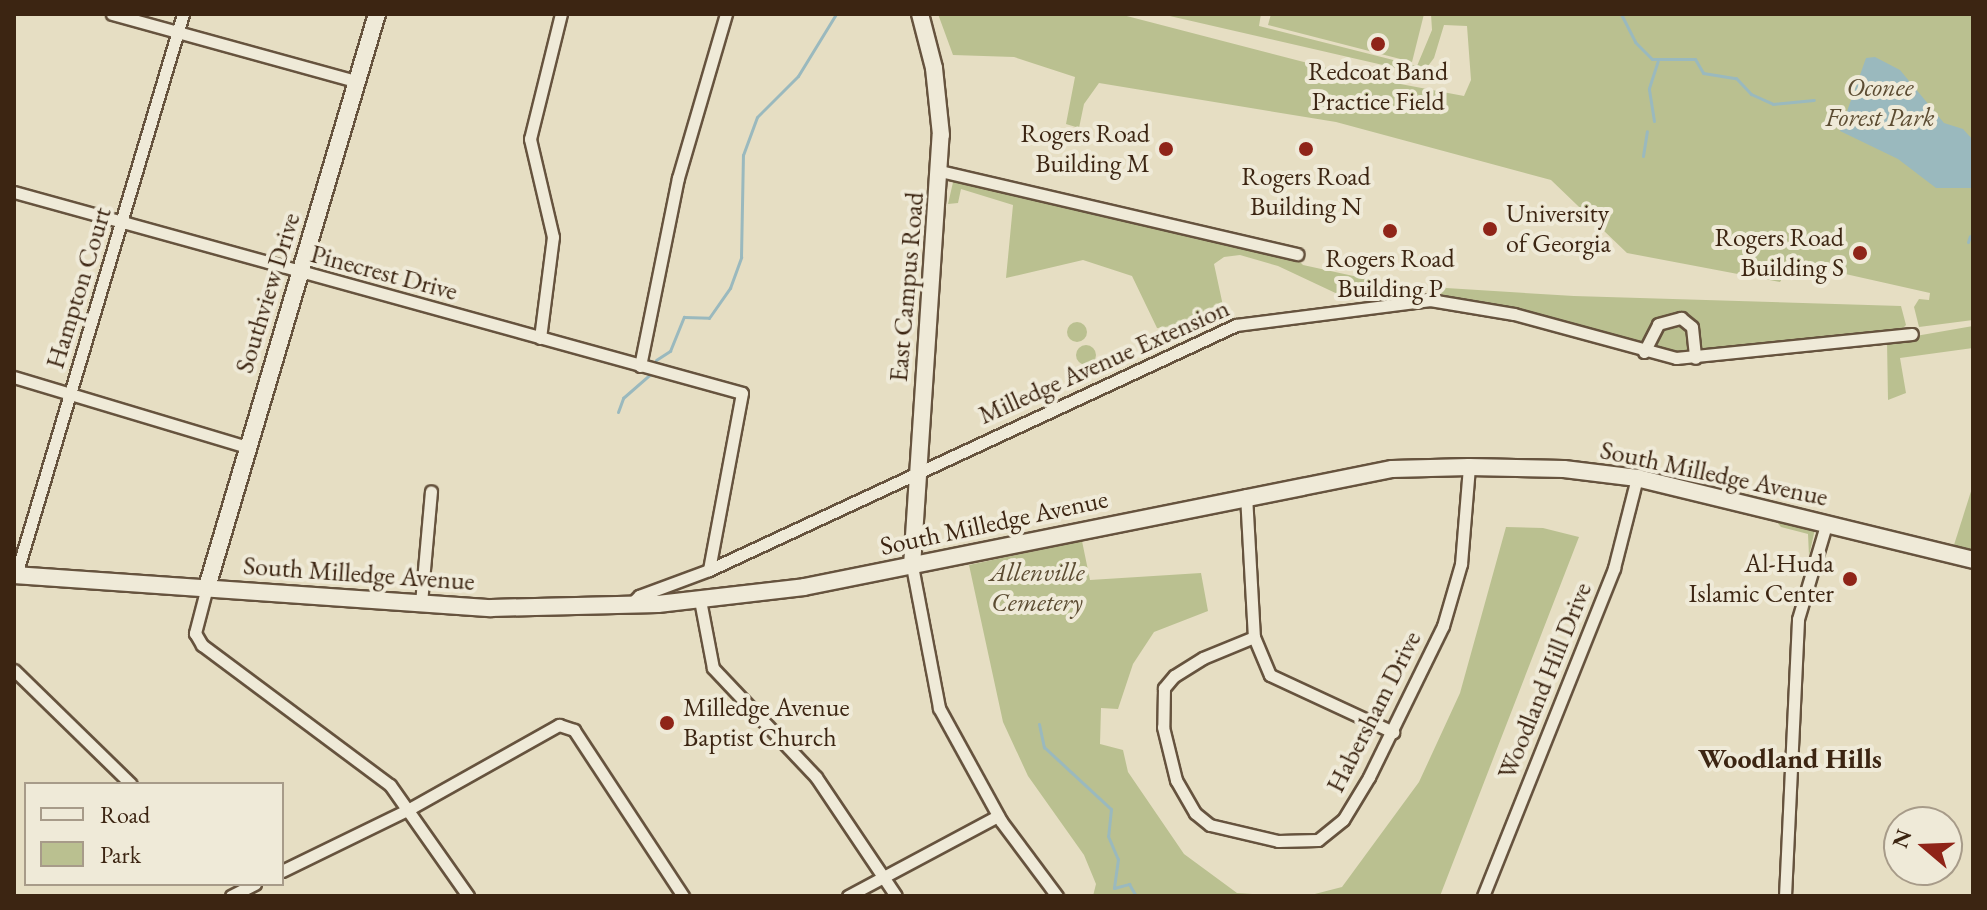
<!DOCTYPE html>
<html>
<head>
<meta charset="utf-8">
<style>
  body { margin:0 }
  #map { position:relative; width:1987px; height:910px; overflow:hidden; background:#e6dec3; font-family:"EB Garamond",serif }
  div>[style] { position:absolute }
  .green>* { inset:0; background:#bac090 }
  .round { border-radius:50% }
  .water>* { inset:0; background:#9ab9be }
  .stream>* { height:3px; margin:-1.5px; padding:0 1.5px; transform-origin:1.5px; border-radius:1.5px; background:#9ab9be }
  .roads { filter:drop-shadow(2px 0 #66533e) drop-shadow(-2px 0 #66533e) drop-shadow(0 2px #66533e) drop-shadow(0 -2px #66533e) }
  .street>* { height:11px; margin:-5.5px; padding:0 5.5px; transform-origin:5.5px; border-radius:5.5px; background:#efead8 }
  .secondary>* { height:16px; margin:-8px; padding:0 8px; transform-origin:8px; border-radius:8px; background:#efead8 }
  .dots>* { width:22px; height:22px; translate:-50% -50%; box-sizing:border-box; border:4px solid #efead8; border-radius:50% }
  span { translate:-50% -50%; white-space:nowrap; text-align:center; line-height:1.15; -webkit-text-stroke:8px #efead8; paint-order:stroke }
  .poi-label { font-size:26px; color:#3c2512 }
  .right { translate:-100% -50%; text-align:right }
  .left { translate:0 -50%; text-align:left }
  .park-label { font-size:26px; color:#5c4c32; font-style:italic }
  .street-label { font-size:26px; color:#3c2512 }
  .neighbourhood-label { font-size:28px; color:#3c2512; font-weight:700 }
  .frame { position:absolute; inset:0; border:16px solid #3c2512; pointer-events:none }
  .legend { position:absolute; left:24px; top:782px; width:260px; height:104px; box-sizing:border-box; background:#efead8; border:2px solid #a79b89; margin:0; padding:10px 14px; list-style:none; font-size:24px; color:#3c2512 }
  .legend li { display:flex; align-items:center; gap:16px; height:40px }
  .legend b { width:40px; border:2px solid #a79b89 }
  .north { position:absolute; left:1883px; top:806px; width:80px; height:80px; box-sizing:border-box; background:#efead8; border:2px solid #a79b89; border-radius:50%; rotate:289deg; font-size:22px; font-weight:700; line-height:32px; text-align:center; color:#3c2512 }
  .north::after { content:''; display:block; margin:auto; width:28px; height:36px; background:#8f2418; clip-path:polygon(50% 0,100% 100%,50% 72%,0 100%) }
</style>
</head>
<body>
<div id="map">
  <div class="green">
    <div style="clip-path:polygon(938px 14px,1119px 14px,1358px 76px,1464px 96px,1471px 80px,1467px 26px,1444px 25px,1434px 58px,1422px 74px,1161px 14px,1261px 14px,1259px 26px,1417px 66px,1432px 30px,1431px 14px,1973px 14px,1973px 320px,1919px 327px,1914px 307px,1919px 299px,1929px 300px,1930px 293px,1792px 262px,1780px 282px,1627px 253px,1551px 180px,1336px 122px,1099px 83px,1084px 104px,1079px 128px,1066px 124px,1075px 77px,1014px 57px,953px 55px)"></div>
    <div style="clip-path:polygon(1271px 14px,1424px 14px,1412px 62px,1268px 25px)"></div>
    <div style="clip-path:polygon(954px 178px,1295px 257px,1303px 265px,1381px 282px,1369px 292px,1344px 297px,1278px 266px,1240px 255px,1224px 257px,1214px 264px,1225px 315px,1189px 331px,1157px 328px,1132px 276px,1083px 260px,1006px 278px,1013px 205px,961px 189px,958px 203px,948px 204px)"></div>
    <div style="clip-path:polygon(1444px 282px,1446px 288px,1574px 296px,1901px 306px,1906px 325px,1901px 330px,1683px 353px,1510px 308px,1443px 297px,1438px 287px)"></div>
    <div class="round" style="left:1067px;top:322px;width:20px;height:20px"></div>
    <div style="clip-path:polygon(1973px 326px,1973px 348px,1900px 358px,1906px 393px,1888px 400px,1887px 341px)"></div>
    <div class="round" style="left:1076px;top:345px;width:20px;height:20px"></div>
    <div style="clip-path:polygon(1973px 485px,1973px 553px,1954px 545px)"></div>
    <div style="clip-path:polygon(1775px 520px,1815px 529px,1809px 556px,1808px 534px,1781px 527px)"></div>
    <div style="clip-path:polygon(1506px 527px,1543px 528px,1579px 537px,1440px 896px,1307px 896px,1342px 887px,1419px 782px,1460px 693px)"></div>
    <div style="clip-path:polygon(1082px 541px,1090px 580px,1201px 573px,1208px 611px,1154px 632px,1133px 664px,1118px 709px,1101px 708px,1100px 744px,1123px 750px,1128px 772px,1184px 854px,1237px 893px,1282px 896px,1093px 896px,1096px 884px,1084px 855px,1028px 776px,1003px 722px,969px 565px)"></div>
  </div>
  <div class="water">
    <div style="clip-path:polygon(1875px 57px,1900px 70px,1944px 123px,1963px 129px,1973px 140px,1973px 188px,1936px 188px,1898px 159px,1840px 131px,1866px 58px)"></div>
  </div>
  <div class="stream">
    <div style="left:1621px;top:14px;width:31px;rotate:63deg"></div>
    <div style="left:1635px;top:42px;width:24px;rotate:45deg"></div>
    <div style="left:1652px;top:59px;width:43px"></div>
    <div style="left:1695px;top:59px;width:16px;rotate:60deg"></div>
    <div style="left:1703px;top:73px;width:33px;rotate:9deg"></div>
    <div style="left:1736px;top:78px;width:22px;rotate:47deg"></div>
    <div style="left:1751px;top:94px;width:24px;rotate:24deg"></div>
    <div style="left:1773px;top:104px;width:41px;rotate:-5.6deg"></div>
    <div style="left:1654px;top:121px;width:33px;rotate:-99deg"></div>
    <div style="left:1649px;top:88px;width:28px;rotate:-72deg"></div>
    <div style="left:1643px;top:156px;width:25px;rotate:-81deg"></div>
    <div style="left:1968px;top:242px;width:6px;rotate:-72deg"></div>
    <div style="left:656px;top:360px;width:17px;rotate:-33deg"></div>
    <div style="left:670px;top:351px;width:37px;rotate:-68deg"></div>
    <div style="left:684px;top:317px;width:25px;rotate:2deg"></div>
    <div style="left:709px;top:318px;width:37px;rotate:-55deg"></div>
    <div style="left:730px;top:288px;width:33px;rotate:-70deg"></div>
    <div style="left:741px;top:257px;width:102px;rotate:-88.9deg"></div>
    <div style="left:743px;top:155px;width:40px;rotate:-69.8deg"></div>
    <div style="left:757px;top:117px;width:58px;rotate:-45deg"></div>
    <div style="left:798px;top:76px;width:73px;rotate:-58.5deg"></div>
    <div style="left:618px;top:412px;width:15px;rotate:-70deg"></div>
    <div style="left:623px;top:398px;width:37px;rotate:-41deg"></div>
    <div style="left:1039px;top:724px;width:24px;rotate:78deg"></div>
    <div style="left:1044px;top:747px;width:91px;rotate:42.8deg"></div>
    <div style="left:1111px;top:809px;width:27px;rotate:96deg"></div>
    <div style="left:1108px;top:836px;width:25px;rotate:67deg"></div>
    <div style="left:1118px;top:859px;width:29px;rotate:98deg"></div>
    <div style="left:1114px;top:888px;width:16px;rotate:-15deg"></div>
    <div style="left:1129px;top:884px;width:14px;rotate:60deg"></div>
  </div>
  <div class="roads">
    <div class="street">
      <div style="left:112px;top:14px;width:253px;rotate:15.4deg"></div>
      <div style="left:940px;top:171px;width:367px;rotate:13.1deg"></div>
      <div style="left:14px;top:192px;width:755px;rotate:15.43deg"></div>
      <div style="left:742px;top:393px;width:180px;rotate:100.6deg"></div>
      <div style="left:540px;top:338px;width:102px;rotate:-82.7deg"></div>
      <div style="left:553px;top:237px;width:101px;rotate:-103.2deg"></div>
      <div style="left:530px;top:139px;width:129px;rotate:-76.1deg"></div>
      <div style="left:1644px;top:352px;width:31px;rotate:-63deg"></div>
      <div style="left:1658px;top:324px;width:24px;rotate:-15deg"></div>
      <div style="left:1681px;top:318px;width:14px;rotate:39deg"></div>
      <div style="left:1692px;top:327px;width:31px;rotate:84deg"></div>
      <div style="left:640px;top:366px;width:192px;rotate:-78.6deg"></div>
      <div style="left:678px;top:178px;width:171px;rotate:-73.7deg"></div>
      <div style="left:14px;top:377px;width:243px;rotate:16.7deg"></div>
      <div style="left:1246px;top:495px;width:142px;rotate:86.8deg"></div>
      <div style="left:1254px;top:637px;width:41px;rotate:67.2deg"></div>
      <div style="left:1270px;top:675px;width:136px;rotate:24.9deg"></div>
      <div style="left:912px;top:566px;width:145px;rotate:79.2deg"></div>
      <div style="left:939px;top:708px;width:129px;rotate:61.2deg"></div>
      <div style="left:1001px;top:821px;width:94px;rotate:53.3deg"></div>
      <div style="left:16px;top:575px;width:585px;rotate:-73.42deg"></div>
      <div style="left:207px;top:587px;width:48px;rotate:104.6deg"></div>
      <div style="left:195px;top:633px;width:14px;rotate:60deg"></div>
      <div style="left:202px;top:645px;width:234px;rotate:36.7deg"></div>
      <div style="left:390px;top:785px;width:136px;rotate:54.9deg"></div>
      <div style="left:700px;top:600px;width:69px;rotate:79.2deg"></div>
      <div style="left:713px;top:668px;width:150px;rotate:46.6deg"></div>
      <div style="left:816px;top:777px;width:143px;rotate:56.1deg"></div>
      <div style="left:421px;top:603px;width:112px;rotate:-84.9deg"></div>
      <div style="left:630px;top:605px;width:13px;rotate:-45deg"></div>
      <div style="left:639px;top:596px;width:75px;rotate:-20.4deg"></div>
      <div style="left:709px;top:570px;width:581px;rotate:-24.93deg"></div>
      <div style="left:1236px;top:325px;width:196px;rotate:-7.3deg"></div>
      <div style="left:1430px;top:300px;width:85px;rotate:9.5deg"></div>
      <div style="left:1514px;top:314px;width:168px;rotate:15.2deg"></div>
      <div style="left:1676px;top:358px;width:237px;rotate:-5.8deg"></div>
      <div style="left:1254px;top:637px;width:55px;rotate:157.6deg"></div>
      <div style="left:1203px;top:658px;width:34px;rotate:148deg"></div>
      <div style="left:1174px;top:676px;width:16px;rotate:130deg"></div>
      <div style="left:1164px;top:688px;width:39px;rotate:91deg"></div>
      <div style="left:1163px;top:727px;width:55px;rotate:76.2deg"></div>
      <div style="left:1176px;top:780px;width:38px;rotate:60deg"></div>
      <div style="left:1195px;top:813px;width:19px;rotate:39deg"></div>
      <div style="left:1210px;top:825px;width:70px;rotate:13.2deg"></div>
      <div style="left:1278px;top:841px;width:40px;rotate:-1.4deg"></div>
      <div style="left:1318px;top:840px;width:32px;rotate:-39deg"></div>
      <div style="left:1343px;top:820px;width:50px;rotate:-58.8deg"></div>
      <div style="left:1369px;top:777px;width:168px;rotate:-63.9deg"></div>
      <div style="left:1443px;top:626px;width:65px;rotate:-73.8deg"></div>
      <div style="left:1461px;top:564px;width:97px;rotate:-85.3deg"></div>
      <div style="left:14px;top:670px;width:163px;rotate:44.3deg"></div>
      <div style="left:282px;top:871px;width:144px;rotate:-26deg"></div>
      <div style="left:411px;top:808px;width:170px;rotate:-29.3deg"></div>
      <div style="left:559px;top:725px;width:16px;rotate:18deg"></div>
      <div style="left:574px;top:730px;width:199px;rotate:56.7deg"></div>
      <div style="left:231px;top:896px;width:27px;rotate:-27deg"></div>
      <div style="left:848px;top:896px;width:170px;rotate:-28.1deg"></div>
      <div style="left:1483px;top:896px;width:353px;rotate:-68.2deg"></div>
      <div style="left:1614px;top:568px;width:93px;rotate:-75.7deg"></div>
      <div style="left:1785px;top:896px;width:277px;rotate:-87.3deg"></div>
      <div style="left:1798px;top:619px;width:101px;rotate:-73.4deg"></div>
    </div>
    <div class="secondary">
      <div style="left:912px;top:566px;width:432px;rotate:-86.2deg"></div>
      <div style="left:941px;top:135px;width:67px;rotate:-96deg"></div>
      <div style="left:934px;top:68px;width:56px;rotate:-104.5deg"></div>
      <div style="left:14px;top:575px;width:478px;rotate:4deg"></div>
      <div style="left:491px;top:608px;width:167px;rotate:-1.4deg"></div>
      <div style="left:658px;top:604px;width:147px;rotate:-6.6deg"></div>
      <div style="left:804px;top:587px;width:600px;rotate:-11.35deg"></div>
      <div style="left:1392px;top:469px;width:77px;rotate:-1.5deg"></div>
      <div style="left:1469px;top:467px;width:95px;rotate:1.2deg"></div>
      <div style="left:1564px;top:469px;width:74px;rotate:7deg"></div>
      <div style="left:1637px;top:478px;width:346px;rotate:13.7deg"></div>
      <div style="left:207px;top:587px;width:598px;rotate:-73.48deg"></div>
    </div>
  </div>
  <div class="dots">
    <div style="left:1378px;top:44px;background:#8f2418"></div>
    <div style="left:1166px;top:149px;background:#8f2418"></div>
    <div style="left:1306px;top:149px;background:#8f2418"></div>
    <div style="left:1490px;top:229px;background:#8f2418"></div>
    <div style="left:1390px;top:231px;background:#8f2418"></div>
    <div style="left:1860px;top:253px;background:#8f2418"></div>
    <div style="left:1850px;top:579px;background:#8f2418"></div>
    <div style="left:667px;top:723px;background:#8f2418"></div>
  </div>
  <div class="poi-label">
    <span style="left:1378px;top:87px">Redcoat Band<br>Practice Field</span>
    <span class="right" style="left:1150px;top:149px">Rogers Road<br>Building M</span>
    <span style="left:1306px;top:192px">Rogers Road<br>Building N</span>
    <span class="left" style="left:1506px;top:229px">University<br>of Georgia</span>
    <span class="right" style="left:1844px;top:253px">Rogers Road<br>Building S</span>
    <span style="left:1390px;top:274px">Rogers Road<br>Building P</span>
    <span class="right" style="left:1834px;top:579px">Al-Huda<br>Islamic Center</span>
    <span class="left" style="left:683px;top:723px">Milledge Avenue<br>Baptist Church</span>
  </div>
  <div class="park-label">
    <span style="left:1880px;top:103px">Oconee<br>Forest Park</span>
    <span style="left:1037px;top:588px">Allenville<br>Cemetery</span>
  </div>
  <div class="street-label">
    <span style="left:384px;top:273px;rotate:15deg">Pinecrest Drive</span>
    <span style="left:907px;top:287px;rotate:-85deg">East Campus Road</span>
    <span style="left:79px;top:288px;rotate:-73deg">Hampton Court</span>
    <span style="left:268px;top:293px;rotate:-73deg">Southview Drive</span>
    <span style="left:1104px;top:362px;rotate:-24deg">Milledge Avenue Extension</span>
    <span style="left:1714px;top:474px;rotate:12deg">South Milledge Avenue</span>
    <span style="left:994px;top:523px;rotate:-12deg">South Milledge Avenue</span>
    <span style="left:359px;top:574px;rotate:4deg">South Milledge Avenue</span>
    <span style="left:1545px;top:681px;rotate:-68deg">Woodland Hill Drive</span>
    <span style="left:1374px;top:712px;rotate:-63deg">Habersham Drive</span>
  </div>
  <div class="neighbourhood-label">
    <span style="left:1790px;top:758px">Woodland Hills</span>
  </div>
  <div class="frame"></div>
  <ul class="legend">
  <li><b style="height:10px;background:#efead8"></b>Road</li>
  <li><b style="height:22px;background:#bac090"></b>Park</li>
  </ul>
  <div class="north">N</div>
</div>
</body>
</html>
